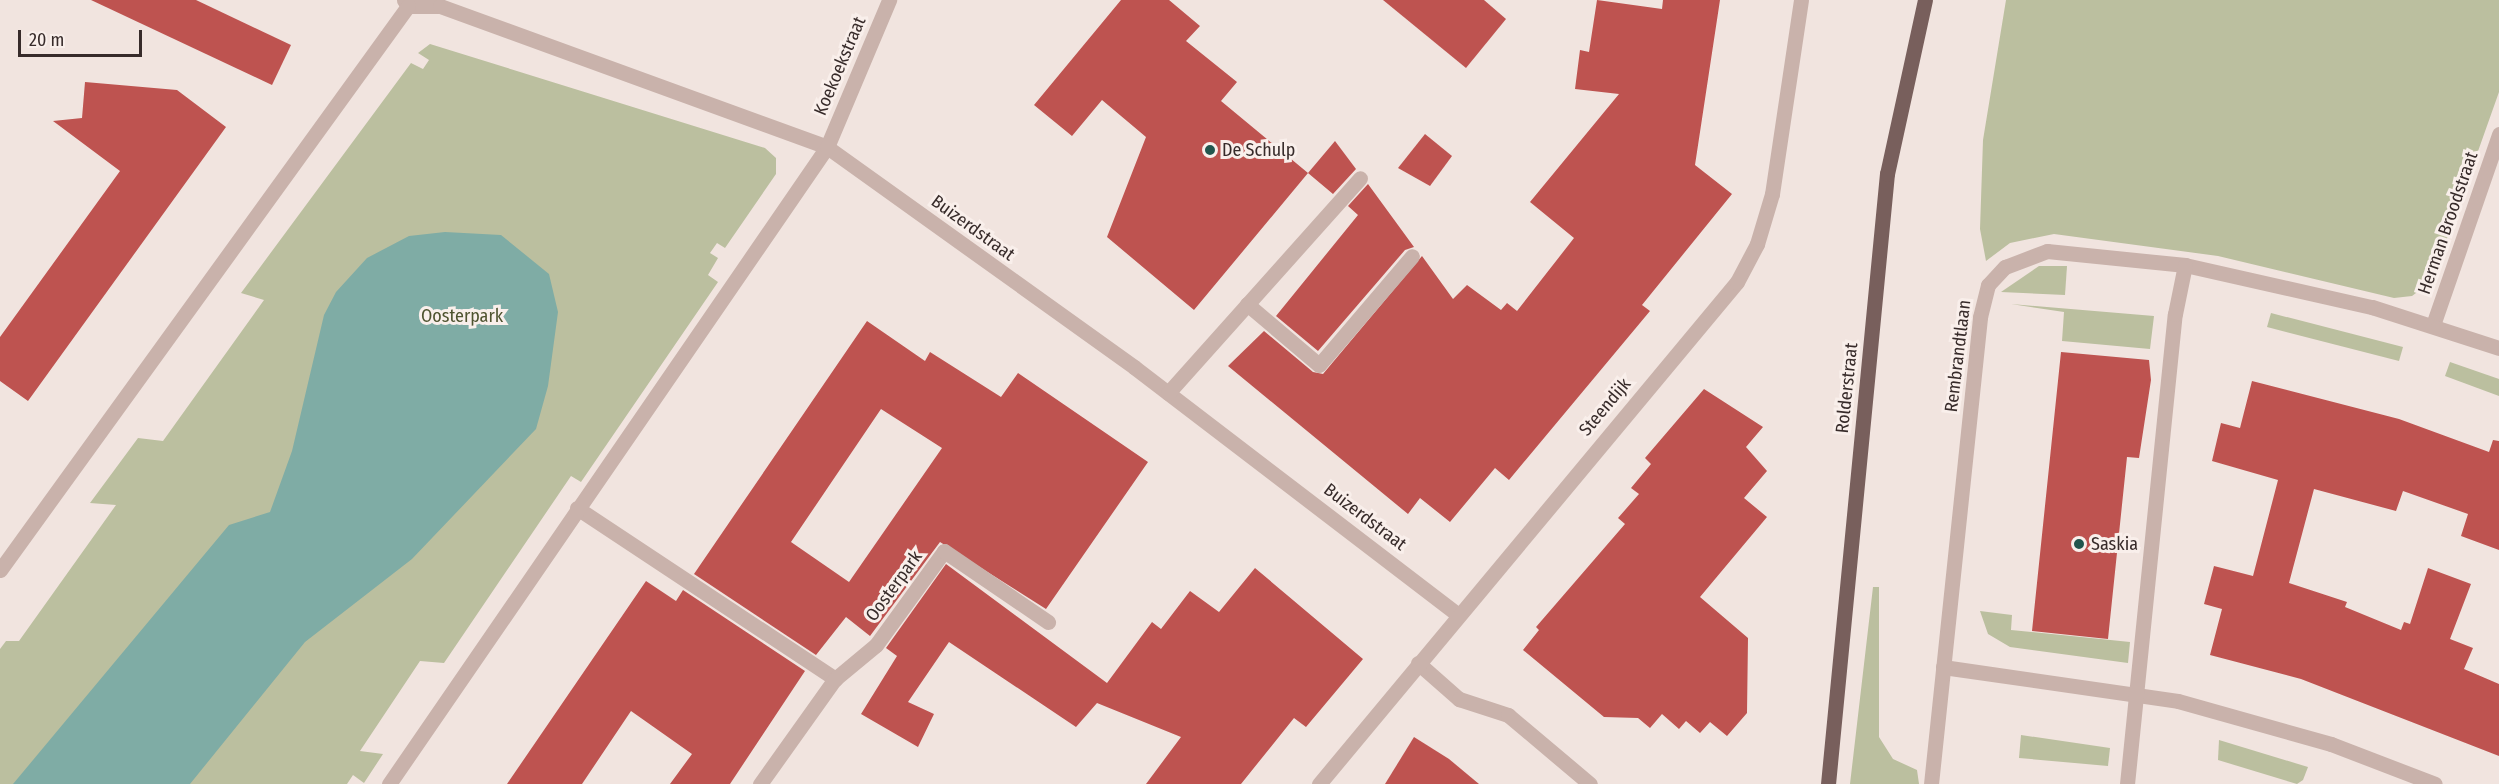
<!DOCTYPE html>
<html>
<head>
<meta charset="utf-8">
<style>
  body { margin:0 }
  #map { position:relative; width:2499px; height:784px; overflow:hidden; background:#f1e4df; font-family:"Fira Sans Condensed",sans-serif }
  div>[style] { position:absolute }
  .green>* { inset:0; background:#bbbf9f }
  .water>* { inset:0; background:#7faca5 }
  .building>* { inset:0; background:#be5350 }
  .minor>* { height:15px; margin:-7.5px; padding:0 7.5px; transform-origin:7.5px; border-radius:7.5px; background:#c9b2ab }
  .major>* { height:15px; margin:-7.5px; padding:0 7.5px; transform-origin:7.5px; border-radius:7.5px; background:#785f5c }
  .dots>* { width:16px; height:16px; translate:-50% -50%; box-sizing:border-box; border:3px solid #f9efeb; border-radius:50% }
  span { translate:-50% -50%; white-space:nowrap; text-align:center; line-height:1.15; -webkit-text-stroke:6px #f9efeb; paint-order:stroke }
  .street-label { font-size:18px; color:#372b2a }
  .poi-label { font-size:18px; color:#372b2a }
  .left { translate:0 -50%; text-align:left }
  .park-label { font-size:18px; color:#4e532f }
  .scale { position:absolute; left:18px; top:30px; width:124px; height:27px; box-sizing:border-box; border:3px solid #372b2a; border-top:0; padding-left:8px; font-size:18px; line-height:21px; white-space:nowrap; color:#372b2a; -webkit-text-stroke:4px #f9efeb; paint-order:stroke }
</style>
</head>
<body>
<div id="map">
  <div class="green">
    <div style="clip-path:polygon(2006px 0,2499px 0,2499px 92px,2432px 281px,2412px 296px,2394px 298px,2218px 256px,2054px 234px,2010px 243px,1986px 261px,1980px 229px,1983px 140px)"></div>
    <div style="clip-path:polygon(430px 44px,765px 148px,776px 158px,776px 174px,725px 248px,717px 243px,710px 253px,718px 258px,708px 275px,718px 282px,581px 482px,571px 476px,444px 663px,420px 661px,360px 751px,383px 754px,364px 783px,353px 775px,347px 784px,0 784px,0 649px,6px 641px,19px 641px,116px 505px,90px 503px,138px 438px,163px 441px,264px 300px,241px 293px,411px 63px,423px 69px,429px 60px,418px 53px)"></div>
    <div style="clip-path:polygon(2039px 266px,2067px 266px,2065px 295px,2001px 292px)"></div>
    <div style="clip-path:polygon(2011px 304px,2154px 316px,2150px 349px,2062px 341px,2064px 312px)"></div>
    <div style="clip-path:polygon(2271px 313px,2403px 347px,2399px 361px,2267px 327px)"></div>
    <div style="clip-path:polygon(2450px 362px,2499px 379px,2499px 396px,2445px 376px)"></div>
    <div style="clip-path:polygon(1873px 587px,1879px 587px,1879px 737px,1893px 759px,1917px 770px,1919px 784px,1850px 784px)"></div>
    <div style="clip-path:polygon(1980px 611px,2012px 615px,2011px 630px,2130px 642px,2128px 663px,2010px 647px,1988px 634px)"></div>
    <div style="clip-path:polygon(2021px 735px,2110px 748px,2108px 766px,2019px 758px)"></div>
    <div style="clip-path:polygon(2219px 740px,2308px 767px,2303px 780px,2297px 784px,2218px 760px)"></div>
  </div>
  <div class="water">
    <div style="clip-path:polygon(445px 232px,501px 235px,549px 274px,558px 312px,548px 386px,536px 429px,412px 559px,305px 642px,190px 784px,13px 784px,229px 525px,270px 512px,292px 451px,324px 315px,336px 292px,367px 258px,409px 236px)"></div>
  </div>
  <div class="building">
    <div style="clip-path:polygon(91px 0,196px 0,291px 45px,272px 85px)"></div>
    <div style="clip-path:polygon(1121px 0,1169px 0,1200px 26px,1186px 41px,1237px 82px,1221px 101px,1308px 173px,1335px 141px,1356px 169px,1333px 194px,1308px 173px,1194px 310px,1107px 237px,1146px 137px,1102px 100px,1072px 136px,1034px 105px)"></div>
    <div style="clip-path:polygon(1383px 0,1484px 0,1506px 19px,1466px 68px)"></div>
    <div style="clip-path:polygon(1597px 0,1662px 9px,1663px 0,1720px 0,1695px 165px,1732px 194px,1642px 305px,1650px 311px,1509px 480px,1495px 468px,1450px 522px,1420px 498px,1408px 514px,1228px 366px,1264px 331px,1313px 372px,1323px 374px,1422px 256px,1453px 299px,1467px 285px,1501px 310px,1507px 303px,1517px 311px,1574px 238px,1530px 202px,1619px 94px,1575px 89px,1580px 50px,1589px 52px)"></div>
    <div style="clip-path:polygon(85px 82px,177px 90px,226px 127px,28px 401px,0 381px,0 337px,120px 171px,53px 121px,82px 118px)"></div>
    <div style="clip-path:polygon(1425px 134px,1452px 156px,1430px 186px,1398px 168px)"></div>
    <div style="clip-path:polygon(1368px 184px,1414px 247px,1405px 250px,1318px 351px,1276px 316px,1358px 215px,1348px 206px)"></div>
    <div style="clip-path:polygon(evenodd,867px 321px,925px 361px,930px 352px,1001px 397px,1018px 373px,1148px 462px,1046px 609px,940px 542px,870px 636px,846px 617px,816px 655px,694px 574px,867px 321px,881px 409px,942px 448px,849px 582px,791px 542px,881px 409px)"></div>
    <div style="clip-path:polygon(2061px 352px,2149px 360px,2151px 380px,2139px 458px,2127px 457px,2108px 639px,2032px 631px)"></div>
    <div style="clip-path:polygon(2252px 381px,2399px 419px,2489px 452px,2493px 440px,2499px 441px,2499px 550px,2461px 536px,2468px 514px,2403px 491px,2396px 511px,2314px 489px,2289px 583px,2347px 602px,2345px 607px,2401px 630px,2404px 622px,2410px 624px,2428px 568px,2471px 584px,2450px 639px,2473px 648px,2464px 669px,2499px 684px,2499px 756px,2301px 679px,2210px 655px,2222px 609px,2204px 604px,2214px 566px,2253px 576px,2278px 480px,2212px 461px,2221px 423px,2240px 428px)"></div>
    <div style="clip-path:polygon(1704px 389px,1763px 427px,1746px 447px,1767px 471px,1744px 498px,1767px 517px,1700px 597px,1748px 638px,1747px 713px,1727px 736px,1710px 722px,1700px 733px,1686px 721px,1679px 729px,1662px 714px,1650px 728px,1638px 718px,1604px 717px,1523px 650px,1539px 630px,1536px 627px,1625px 524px,1618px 518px,1639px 494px,1631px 488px,1651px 464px,1645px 458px)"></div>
    <div style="clip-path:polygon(946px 564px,1107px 683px,1152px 622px,1161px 629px,1190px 591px,1219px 612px,1255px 568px,1363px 659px,1306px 727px,1294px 718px,1241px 784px,1146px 784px,1181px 737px,1097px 703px,1076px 727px,949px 642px,908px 702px,934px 714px,918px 747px,861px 714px,897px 656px,886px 648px)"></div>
    <div style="clip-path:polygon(646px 581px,676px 601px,683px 590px,805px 671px,730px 784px,670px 784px,692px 754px,631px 711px,582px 784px,507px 784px)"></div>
    <div style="clip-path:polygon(1414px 737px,1449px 759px,1479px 784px,1385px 784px)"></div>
  </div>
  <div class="minor">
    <div style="left:404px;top:0;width:7px;rotate:56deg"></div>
    <div style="left:408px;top:6px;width:32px"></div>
    <div style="left:440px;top:6px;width:412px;rotate:20deg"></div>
    <div style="left:827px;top:147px;width:378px;rotate:35.6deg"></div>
    <div style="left:1134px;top:367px;width:405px;rotate:37.4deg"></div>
    <div style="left:1247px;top:304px;width:94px;rotate:40.3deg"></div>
    <div style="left:1319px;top:365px;width:143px;rotate:-49.5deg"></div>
    <div style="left:2433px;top:325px;width:202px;rotate:-70.9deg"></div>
    <div style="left:1168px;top:393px;width:288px;rotate:-48.2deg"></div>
    <div style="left:577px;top:508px;width:310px;rotate:33.5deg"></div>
    <div style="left:0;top:570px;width:696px;rotate:-54.12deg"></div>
    <div style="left:1418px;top:663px;width:55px;rotate:41.3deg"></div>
    <div style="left:1459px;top:699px;width:52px;rotate:18.1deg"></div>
    <div style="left:1508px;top:715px;width:107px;rotate:40.1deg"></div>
    <div style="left:1943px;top:667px;width:237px;rotate:8.2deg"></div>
    <div style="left:2178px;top:701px;width:159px;rotate:15.7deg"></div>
    <div style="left:2331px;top:744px;width:111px;rotate:21deg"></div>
    <div style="left:389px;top:784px;width:773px;rotate:-55.49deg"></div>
    <div style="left:827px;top:147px;width:160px;rotate:-67.1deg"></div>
    <div style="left:760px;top:784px;width:129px;rotate:-54.5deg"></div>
    <div style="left:835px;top:679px;width:53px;rotate:-39.7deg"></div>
    <div style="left:876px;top:645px;width:116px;rotate:-54.1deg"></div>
    <div style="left:944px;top:551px;width:126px;rotate:34.3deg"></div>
    <div style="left:1319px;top:784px;width:653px;rotate:-50.22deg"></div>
    <div style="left:1737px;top:282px;width:43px;rotate:-62.2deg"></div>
    <div style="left:1757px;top:244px;width:52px;rotate:-73.3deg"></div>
    <div style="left:1772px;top:194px;width:196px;rotate:-81.5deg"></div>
    <div style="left:1931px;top:784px;width:470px;rotate:-84deg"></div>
    <div style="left:1980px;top:317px;width:33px;rotate:-76deg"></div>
    <div style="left:1988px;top:285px;width:25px;rotate:-47deg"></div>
    <div style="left:2005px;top:267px;width:45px;rotate:-20.9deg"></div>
    <div style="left:2047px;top:251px;width:139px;rotate:5.8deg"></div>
    <div style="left:2185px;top:265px;width:192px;rotate:12.7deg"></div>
    <div style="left:2372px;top:307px;width:133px;rotate:17.9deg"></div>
    <div style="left:2127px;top:784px;width:472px;rotate:-84.2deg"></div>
    <div style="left:2175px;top:314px;width:50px;rotate:-78.5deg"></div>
  </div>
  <div class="major">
    <div style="left:1828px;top:784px;width:613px;rotate:-84.48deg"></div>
    <div style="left:1887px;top:174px;width:178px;rotate:-77.7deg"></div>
  </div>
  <div class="dots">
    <div style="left:1210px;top:150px;background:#22564e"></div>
    <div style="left:2079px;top:544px;background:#22564e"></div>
  </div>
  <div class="street-label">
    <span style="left:840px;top:66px;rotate:-67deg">Koekoekstraat</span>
    <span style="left:2448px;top:223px;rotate:-71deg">Herman Broodstraat</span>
    <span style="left:973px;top:228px;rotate:36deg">Buizerdstraat</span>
    <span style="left:1958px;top:356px;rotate:-83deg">Rembrandtlaan</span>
    <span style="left:1847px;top:388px;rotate:-84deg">Rolderstraat</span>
    <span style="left:1605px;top:407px;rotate:-50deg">Steendijk</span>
    <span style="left:1365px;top:517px;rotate:37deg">Buizerdstraat</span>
    <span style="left:894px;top:586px;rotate:-54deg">Oosterpark</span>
  </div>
  <div class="poi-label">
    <span class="left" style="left:1222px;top:150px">De Schulp</span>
    <span class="left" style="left:2091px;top:544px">Saskia</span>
  </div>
  <div class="park-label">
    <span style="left:462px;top:316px">Oosterpark</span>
  </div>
  <div class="scale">20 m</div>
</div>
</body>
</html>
